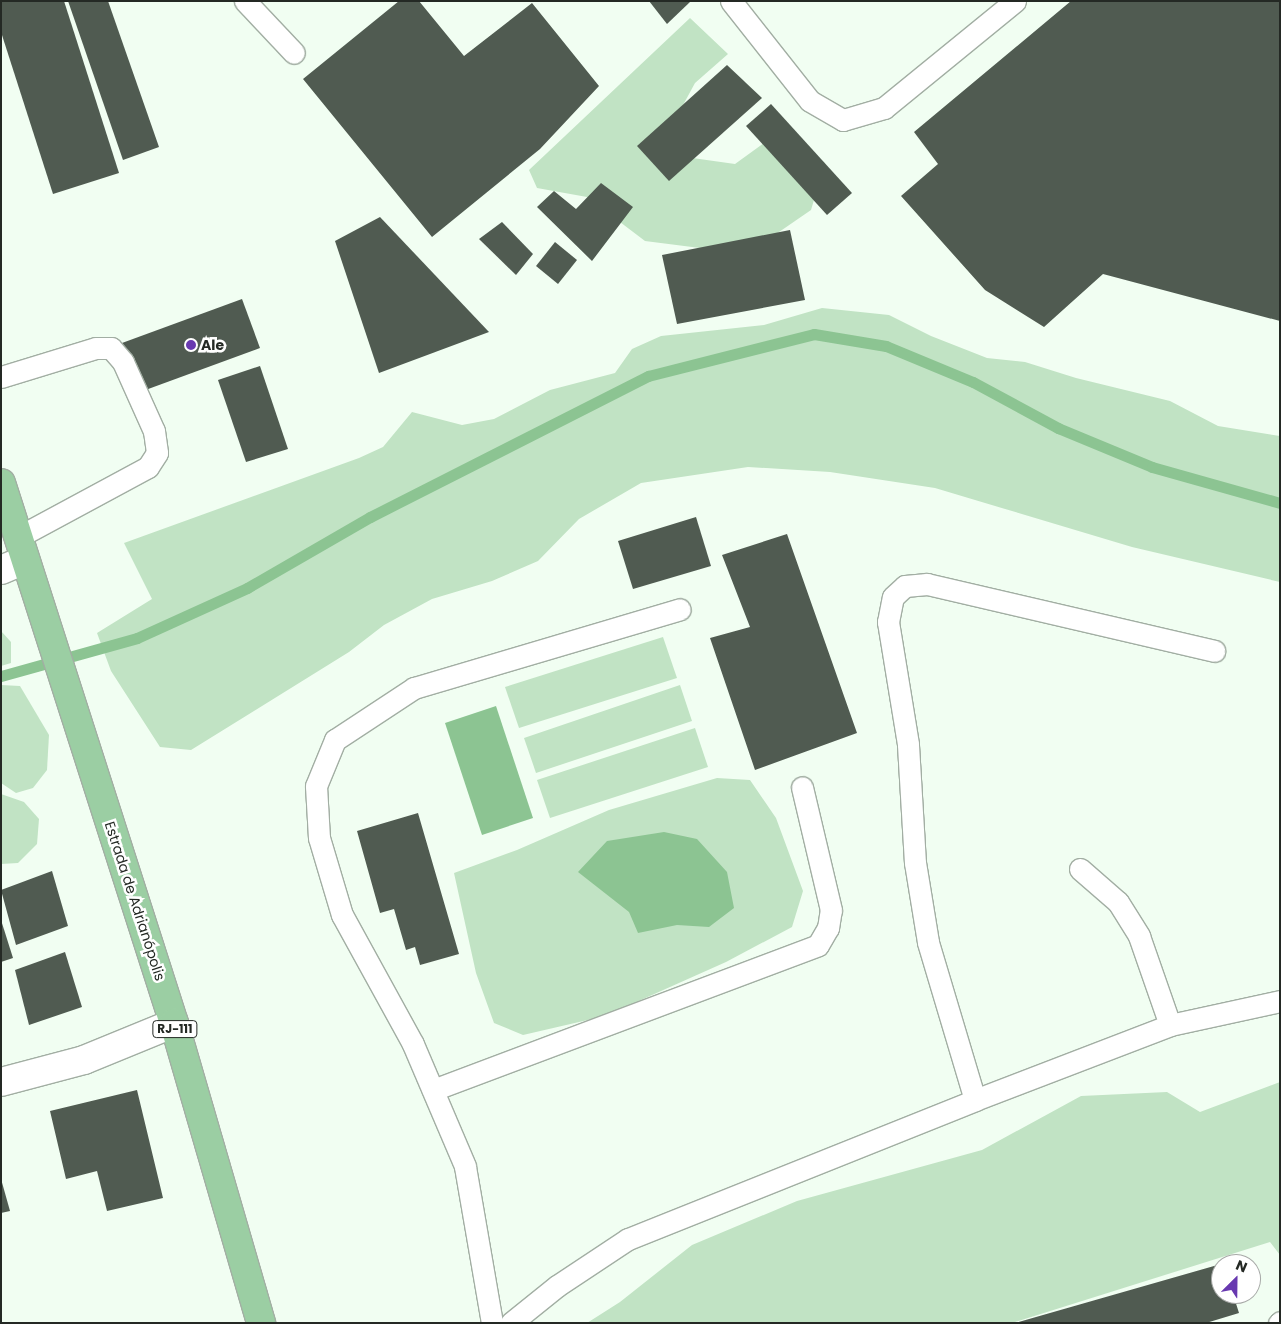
<!DOCTYPE html>
<html>
<head>
<meta charset="utf-8">
<style>
  body { margin:0 }
  #map { position:relative; width:1281px; height:1324px; overflow:hidden; background:#f1fef2; font-family:Poppins,sans-serif }
  div>[style] { position:absolute }
  .green>* { inset:0; background:#c1e3c4 }
  .water>* { inset:0; background:#8cc492 }
  .stream>* { height:11px; margin:-5.5px; padding:0 5.5px; transform-origin:5.5px; border-radius:5.5px; background:#8cc492 }
  .building>* { inset:0; background:#505b51 }
  .roads { filter:drop-shadow(1px 0 #a2aea3) drop-shadow(-1px 0 #a2aea3) drop-shadow(0 1px #a2aea3) drop-shadow(0 -1px #a2aea3) }
  .service>* { height:21px; margin:-10.5px; padding:0 10.5px; transform-origin:10.5px; border-radius:10.5px; background:#fff }
  .minor>* { height:28px; margin:-14px; padding:0 14px; transform-origin:14px; border-radius:14px; background:#fff }
  .primary>* { height:28px; margin:-14px; padding:0 14px; transform-origin:14px; border-radius:14px; background:#9bcea3 }
  .dots>* { width:14px; height:14px; translate:-50% -50%; box-sizing:border-box; border:2px solid #fff; border-radius:50% }
  span { translate:-50% -50%; white-space:nowrap; text-align:center; line-height:1.15; -webkit-text-stroke:5px #fff; paint-order:stroke }
  .shield-label span { padding:1px 4px; background:#fff; border:1px solid; border-radius:4px; -webkit-text-stroke-width:0 }
  .shield-label { font-size:12px; color:#242924; font-weight:700 }
  .poi-label { font-size:14px; color:#242924; font-weight:700 }
  .left { translate:0 -50%; text-align:left }
  .street-label { font-size:14px; color:#242924 }
  .frame { position:absolute; inset:0; border:2px solid #242924; pointer-events:none }
  .north { position:absolute; left:1211px; top:1254px; width:50px; height:50px; box-sizing:border-box; background:#fff; border:1px solid #a7a9a7; border-radius:50%; rotate:23deg; font-size:14px; font-weight:700; line-height:20px; text-align:center; color:#242924 }
  .north::after { content:''; display:block; margin:auto; width:18px; height:22px; background:#6839b0; clip-path:polygon(50% 0,100% 100%,50% 72%,0 100%) }
</style>
</head>
<body>
<div id="map">
  <div class="green">
    <div style="clip-path:polygon(690px 18px,728px 54px,695px 83px,657px 153px,735px 164px,779px 132px,825px 163px,811px 210px,747px 254px,645px 241px,587px 197px,537px 188px,529px 170px)"></div>
    <div style="clip-path:polygon(822px 308px,889px 315px,931px 336px,987px 358px,1025px 362px,1076px 378px,1170px 401px,1218px 426px,1280px 436px,1280px 582px,1132px 547px,935px 488px,830px 472px,748px 467px,641px 483px,579px 519px,538px 561px,492px 581px,432px 599px,384px 625px,349px 652px,191px 750px,160px 747px,111px 671px,97px 633px,152px 599px,124px 543px,359px 458px,383px 447px,412px 412px,462px 425px,494px 419px,550px 390px,615px 373px,632px 349px,661px 336px,764px 325px)"></div>
    <div style="clip-path:polygon(1px 631px,11px 642px,11px 663px,1px 666px)"></div>
    <div style="clip-path:polygon(663px 637px,677px 678px,519px 728px,505px 687px)"></div>
    <div style="clip-path:polygon(1px 685px,20px 686px,49px 735px,47px 770px,33px 788px,16px 793px,1px 783px)"></div>
    <div style="clip-path:polygon(680px 685px,692px 721px,536px 773px,524px 738px)"></div>
    <div style="clip-path:polygon(695px 728px,708px 767px,550px 818px,537px 780px)"></div>
    <div style="clip-path:polygon(717px 778px,750px 780px,776px 818px,803px 891px,792px 927px,726px 962px,605px 1016px,523px 1035px,494px 1023px,476px 973px,454px 873px,517px 850px,609px 810px)"></div>
    <div style="clip-path:polygon(1px 794px,24px 802px,39px 819px,37px 844px,18px 863px,1px 864px)"></div>
    <div style="clip-path:polygon(1280px 1082px,1280px 1255px,1270px 1242px,1012px 1323px,587px 1323px,620px 1302px,692px 1245px,797px 1201px,982px 1150px,1081px 1096px,1167px 1092px,1200px 1112px)"></div>
  </div>
  <div class="water">
    <div style="clip-path:polygon(496px 706px,533px 818px,482px 835px,445px 723px)"></div>
    <div style="clip-path:polygon(664px 832px,697px 839px,727px 872px,734px 908px,709px 927px,677px 925px,638px 933px,629px 912px,578px 872px,607px 841px)"></div>
  </div>
  <div class="stream">
    <div style="left:1px;top:676px;width:141px;rotate:-15.6deg"></div>
    <div style="left:137px;top:638px;width:121px;rotate:-24.4deg"></div>
    <div style="left:247px;top:588px;width:142px;rotate:-30deg"></div>
    <div style="left:370px;top:517px;width:312px;rotate:-26.9deg"></div>
    <div style="left:648px;top:376px;width:171px;rotate:-14.2deg"></div>
    <div style="left:814px;top:334px;width:73px;rotate:9.5deg"></div>
    <div style="left:886px;top:346px;width:94px;rotate:22.5deg"></div>
    <div style="left:973px;top:382px;width:97px;rotate:28.4deg"></div>
    <div style="left:1058px;top:428px;width:102px;rotate:22.5deg"></div>
    <div style="left:1152px;top:467px;width:133px;rotate:15.7deg"></div>
  </div>
  <div class="building">
    <div style="clip-path:polygon(1px 1px,64px 1px,119px 173px,53px 194px,1px 32px)"></div>
    <div style="clip-path:polygon(68px 1px,108px 1px,159px 147px,123px 160px)"></div>
    <div style="clip-path:polygon(399px 1px,419px 1px,464px 56px,532px 3px,599px 86px,540px 149px,432px 237px,303px 79px)"></div>
    <div style="clip-path:polygon(649px 1px,689px 1px,690px 2px,667px 24px)"></div>
    <div style="clip-path:polygon(1071px 1px,1280px 1px,1280px 321px,1103px 274px,1044px 327px,985px 290px,901px 196px,938px 164px,914px 132px)"></div>
    <div style="clip-path:polygon(727px 65px,762px 98px,669px 181px,637px 146px)"></div>
    <div style="clip-path:polygon(771px 104px,852px 193px,827px 215px,746px 126px)"></div>
    <div style="clip-path:polygon(601px 183px,633px 207px,592px 261px,537px 207px,554px 191px,576px 209px)"></div>
    <div style="clip-path:polygon(380px 217px,489px 332px,379px 373px,335px 241px)"></div>
    <div style="clip-path:polygon(502px 222px,533px 254px,516px 275px,479px 239px)"></div>
    <div style="clip-path:polygon(790px 230px,805px 300px,677px 324px,662px 255px)"></div>
    <div style="clip-path:polygon(555px 242px,577px 260px,558px 284px,536px 266px)"></div>
    <div style="clip-path:polygon(242px 299px,260px 348px,140px 392px,122px 343px)"></div>
    <div style="clip-path:polygon(260px 366px,288px 449px,246px 462px,218px 380px)"></div>
    <div style="clip-path:polygon(696px 517px,711px 566px,633px 589px,618px 541px)"></div>
    <div style="clip-path:polygon(787px 534px,857px 733px,755px 770px,710px 638px,750px 627px,722px 555px)"></div>
    <div style="clip-path:polygon(418px 813px,459px 954px,420px 965px,415px 947px,406px 950px,394px 909px,380px 913px,357px 831px)"></div>
    <div style="clip-path:polygon(52px 871px,68px 926px,16px 945px,1px 890px)"></div>
    <div style="clip-path:polygon(1px 920px,13px 958px,1px 962px)"></div>
    <div style="clip-path:polygon(65px 952px,82px 1007px,29px 1025px,15px 970px)"></div>
    <div style="clip-path:polygon(137px 1090px,163px 1198px,107px 1211px,97px 1171px,66px 1179px,50px 1111px)"></div>
    <div style="clip-path:polygon(1px 1179px,10px 1211px,1px 1213px)"></div>
    <div style="clip-path:polygon(1221px 1264px,1221px 1294px,1233px 1294px,1239px 1313px,1206px 1323px,1015px 1323px)"></div>
  </div>
  <div class="roads">
    <div class="service">
      <div style="left:245px;top:1px;width:71px;rotate:46.7deg"></div>
      <div style="left:731px;top:1px;width:127px;rotate:51.7deg"></div>
      <div style="left:810px;top:101px;width:38px;rotate:30deg"></div>
      <div style="left:843px;top:120px;width:43px;rotate:-16.3deg"></div>
      <div style="left:884px;top:108px;width:169px;rotate:-39.2deg"></div>
      <div style="left:1px;top:377px;width:99px;rotate:-17deg"></div>
      <div style="left:96px;top:348px;width:15px"></div>
      <div style="left:111px;top:348px;width:18px;rotate:49deg"></div>
      <div style="left:123px;top:362px;width:76px;rotate:65.8deg"></div>
      <div style="left:154px;top:431px;width:22px;rotate:82deg"></div>
      <div style="left:157px;top:453px;width:17px;rotate:123deg"></div>
      <div style="left:148px;top:467px;width:148px;rotate:151.7deg"></div>
      <div style="left:1080px;top:869px;width:50px;rotate:41deg"></div>
      <div style="left:1118px;top:902px;width:40px;rotate:58deg"></div>
      <div style="left:1139px;top:936px;width:94px;rotate:70.8deg"></div>
      <div style="left:433px;top:1090px;width:411px;rotate:-20.6deg"></div>
      <div style="left:818px;top:945px;width:20px;rotate:-60deg"></div>
      <div style="left:828px;top:928px;width:18px;rotate:-81deg"></div>
      <div style="left:831px;top:910px;width:126px;rotate:-103.3deg"></div>
      <div style="left:975px;top:1100px;width:209px;rotate:-21deg"></div>
      <div style="left:1170px;top:1025px;width:113px;rotate:-12.3deg"></div>
      <div style="left:492px;top:1323px;width:159px;rotate:-99.8deg"></div>
      <div style="left:465px;top:1166px;width:133px;rotate:-113.1deg"></div>
      <div style="left:413px;top:1044px;width:147px;rotate:-118.8deg"></div>
      <div style="left:342px;top:915px;width:80px;rotate:-106.6deg"></div>
      <div style="left:319px;top:838px;width:52px;rotate:-93.3deg"></div>
      <div style="left:316px;top:786px;width:50px;rotate:-67.6deg"></div>
      <div style="left:335px;top:740px;width:95px;rotate:-33.4deg"></div>
      <div style="left:414px;top:688px;width:277px;rotate:-16.5deg"></div>
      <div style="left:511px;top:1323px;width:59px;rotate:-38.8deg"></div>
      <div style="left:557px;top:1286px;width:85px;rotate:-33.5deg"></div>
      <div style="left:628px;top:1239px;width:374px;rotate:-21.8deg"></div>
      <div style="left:975px;top:1100px;width:165px;rotate:-106.6deg"></div>
      <div style="left:928px;top:942px;width:80px;rotate:-99.3deg"></div>
      <div style="left:915px;top:863px;width:119px;rotate:-93.4deg"></div>
      <div style="left:908px;top:744px;width:124px;rotate:-99.3deg"></div>
      <div style="left:888px;top:622px;width:25px;rotate:-79deg"></div>
      <div style="left:893px;top:597px;width:16px;rotate:-43deg"></div>
      <div style="left:905px;top:586px;width:22px;rotate:-5deg"></div>
      <div style="left:927px;top:584px;width:295px;rotate:13.1deg"></div>
      <div style="left:1279px;top:1323px;width:1px;rotate:-45deg"></div>
    </div>
    <div class="minor">
      <div style="left:1px;top:570px;width:26px;rotate:-23deg"></div>
      <div style="left:1px;top:1082px;width:86px;rotate:-14.8deg"></div>
      <div style="left:84px;top:1060px;width:97px;rotate:-22.3deg"></div>
    </div>
    <div class="primary">
      <div style="left:1px;top:483px;width:567px;rotate:72.24deg"></div>
      <div style="left:174px;top:1023px;width:312px;rotate:73.8deg"></div>
    </div>
  </div>
  <div class="dots">
    <div style="left:191px;top:345px;background:#6839b0"></div>
  </div>
  <div class="shield-label">
    <span style="left:175px;top:1029px">RJ-111</span>
  </div>
  <div class="poi-label">
    <span class="left" style="left:201px;top:345px">Ale</span>
  </div>
  <div class="street-label">
    <span style="left:135px;top:901px;rotate:72deg">Estrada de Adrianópolis</span>
  </div>
  <div class="frame"></div>
  <div class="north">N</div>
</div>
</body>
</html>
